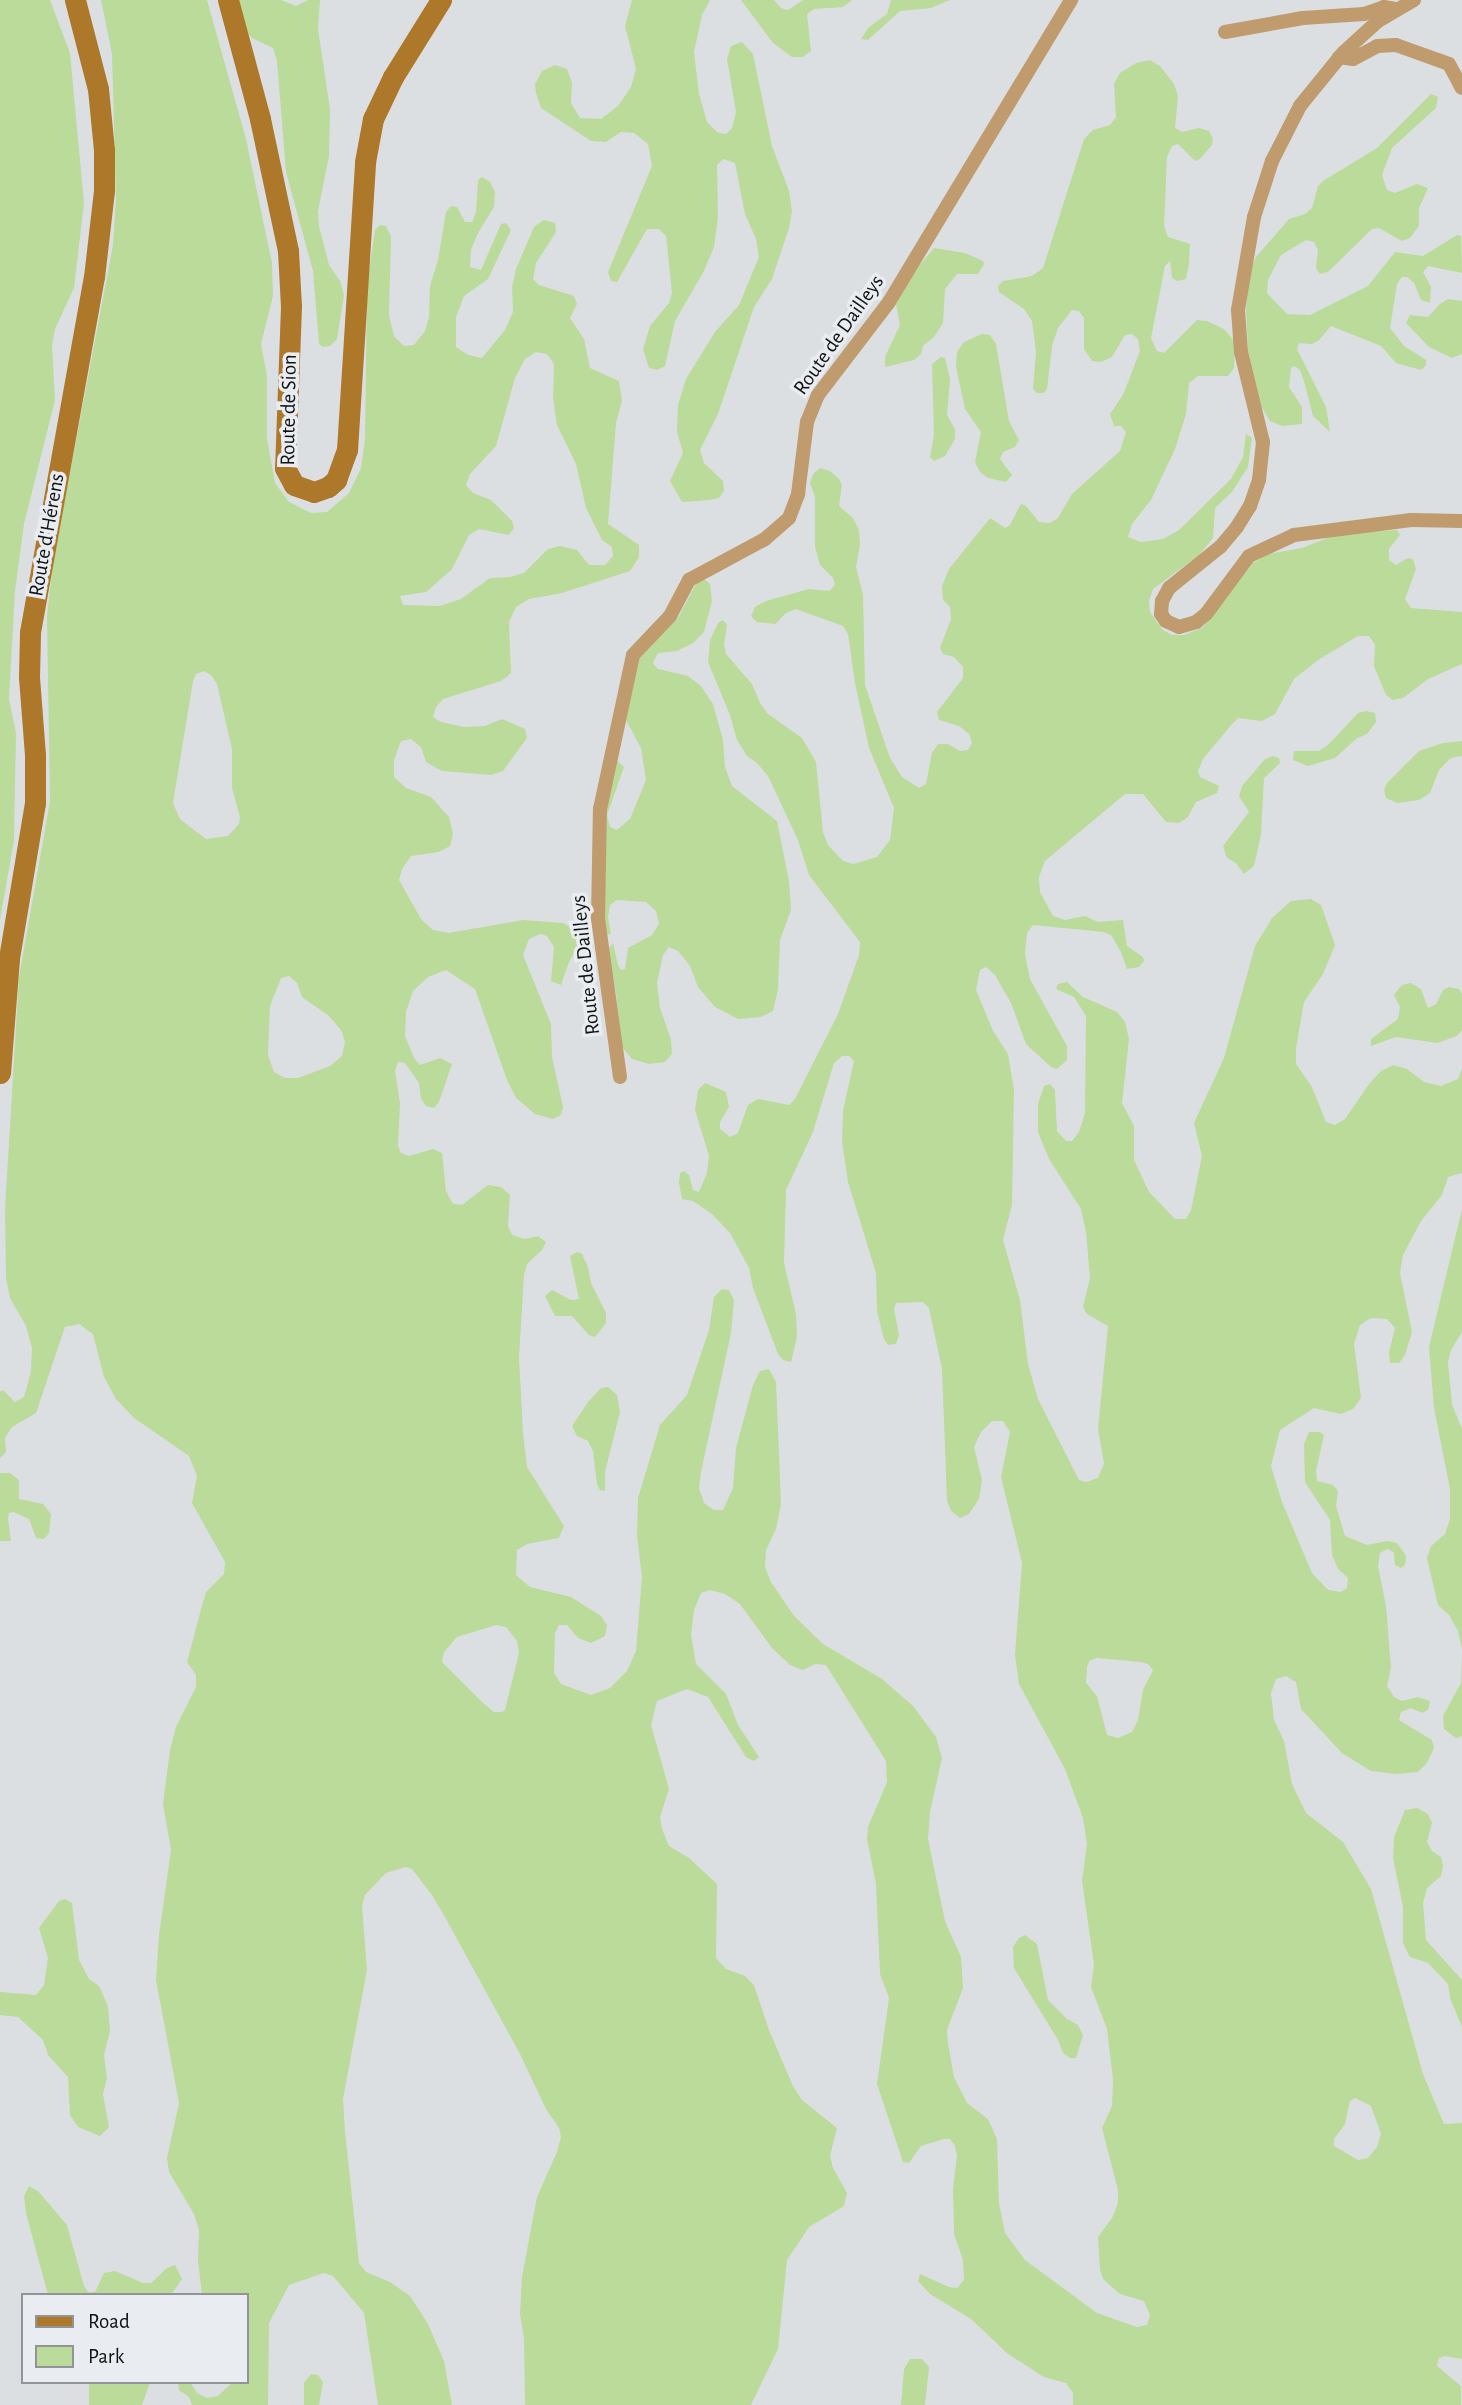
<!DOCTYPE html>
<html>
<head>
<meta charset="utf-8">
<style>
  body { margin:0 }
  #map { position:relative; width:1462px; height:2405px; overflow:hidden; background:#dcdfe2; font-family:"Alegreya Sans",sans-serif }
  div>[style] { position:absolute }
  .green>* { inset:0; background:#badb99 }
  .minor>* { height:14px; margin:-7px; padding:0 7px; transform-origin:7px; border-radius:7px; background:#bf9b6e }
  .secondary>* { height:21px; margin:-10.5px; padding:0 10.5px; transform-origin:10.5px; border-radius:10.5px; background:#ae782b }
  span { translate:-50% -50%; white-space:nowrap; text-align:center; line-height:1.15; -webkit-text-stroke:7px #e9ecf0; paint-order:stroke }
  .street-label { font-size:21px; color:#101112 }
  .legend { position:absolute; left:21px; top:2293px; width:228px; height:91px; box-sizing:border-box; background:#e9ecf0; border:2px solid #929497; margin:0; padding:9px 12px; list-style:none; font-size:21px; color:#101112 }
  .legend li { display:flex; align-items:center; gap:14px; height:35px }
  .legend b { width:35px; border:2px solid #929497 }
</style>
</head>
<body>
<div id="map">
  <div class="green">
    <div style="clip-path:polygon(0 0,50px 0,53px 8px,70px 53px,84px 203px,74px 288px,55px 329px,52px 345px,55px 400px,24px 524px,15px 591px,9px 699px,16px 733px,14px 840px,0 920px)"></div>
    <div style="clip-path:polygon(evenodd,101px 0,207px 0,246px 139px,272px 263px,273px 296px,261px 344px,267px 376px,267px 439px,275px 483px,289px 502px,311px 513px,327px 512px,349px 493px,361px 468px,365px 439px,367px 286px,375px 230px,380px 225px,386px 226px,391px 237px,389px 315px,394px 336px,404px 346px,414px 345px,425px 331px,429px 317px,430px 286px,438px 260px,446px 212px,451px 206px,457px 207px,465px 222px,472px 222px,476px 212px,478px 180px,482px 177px,490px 182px,495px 192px,494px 207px,478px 233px,471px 250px,470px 267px,481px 270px,501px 224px,506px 223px,511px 230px,488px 279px,464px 296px,456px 317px,456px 347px,468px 355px,482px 358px,505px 330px,513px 312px,512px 287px,516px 269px,534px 227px,544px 220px,555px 223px,556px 232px,536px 263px,533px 279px,539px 285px,574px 296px,577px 304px,570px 318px,584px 339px,590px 368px,619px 381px,622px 401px,616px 423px,608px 524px,639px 545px,639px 557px,630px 571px,562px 593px,529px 599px,516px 607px,509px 622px,511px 673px,501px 681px,443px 699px,436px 707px,433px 717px,441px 722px,464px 727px,485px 726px,502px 719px,525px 729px,527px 738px,503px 771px,491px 775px,442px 771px,426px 762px,421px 747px,411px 739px,401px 741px,394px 760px,394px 777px,406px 788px,431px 797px,449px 817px,453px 834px,450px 846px,439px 852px,411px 856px,402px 869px,399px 880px,421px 919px,433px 930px,449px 933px,523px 920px,563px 923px,576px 930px,579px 946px,569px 962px,561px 985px,551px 981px,554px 947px,547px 936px,540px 934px,529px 939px,523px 955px,551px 1024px,552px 1057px,563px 1107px,561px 1115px,553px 1119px,535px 1114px,516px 1098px,507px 1080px,475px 989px,446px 970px,428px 977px,413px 991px,406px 1012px,405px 1036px,414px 1058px,420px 1065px,440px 1058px,452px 1064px,439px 1102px,434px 1108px,426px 1106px,421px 1099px,419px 1083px,405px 1063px,398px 1062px,395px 1071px,400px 1103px,398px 1146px,401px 1153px,409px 1156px,433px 1149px,442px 1153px,446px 1191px,453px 1204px,462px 1205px,488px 1185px,501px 1187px,510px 1195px,508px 1226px,512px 1235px,525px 1239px,538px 1236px,546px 1242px,542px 1250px,527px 1264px,524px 1275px,519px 1357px,523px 1433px,527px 1467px,564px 1526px,559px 1538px,527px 1544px,517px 1550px,516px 1575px,530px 1587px,571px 1597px,601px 1616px,607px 1625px,605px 1636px,591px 1643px,578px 1638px,567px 1625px,559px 1625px,555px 1633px,554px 1673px,561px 1684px,591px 1695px,610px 1688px,627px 1671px,636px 1651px,642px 1577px,637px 1536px,638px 1498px,660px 1425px,687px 1395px,709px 1330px,714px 1297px,722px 1289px,729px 1290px,734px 1300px,731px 1333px,701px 1472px,699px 1488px,704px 1503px,714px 1510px,723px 1510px,733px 1488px,736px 1448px,753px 1385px,760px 1371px,769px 1369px,776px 1382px,781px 1504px,776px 1529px,766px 1550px,765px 1567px,771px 1582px,794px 1616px,823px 1644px,882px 1679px,913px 1706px,936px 1737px,942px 1758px,930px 1812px,928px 1839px,945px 1921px,961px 1957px,963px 1988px,947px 2030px,948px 2043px,954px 2077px,967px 2103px,988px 2119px,997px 2139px,999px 2203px,1005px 2233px,1025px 2260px,1097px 2313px,1137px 2327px,1147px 2325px,1150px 2315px,1144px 2301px,1120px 2294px,1103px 2279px,1100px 2269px,1098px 2237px,1112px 2218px,1118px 2203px,1118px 2190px,1102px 2128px,1112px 2106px,1113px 2080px,1107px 2029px,1091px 1987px,1094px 1965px,1082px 1881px,1087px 1844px,1083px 1818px,1065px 1769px,1019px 1684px,1015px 1655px,1022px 1563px,1001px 1477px,1010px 1432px,1003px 1421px,992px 1421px,981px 1432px,974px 1447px,982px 1480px,979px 1499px,969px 1514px,960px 1518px,951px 1511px,947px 1501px,942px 1369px,929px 1308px,923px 1302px,896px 1303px,894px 1309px,899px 1335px,896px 1344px,888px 1345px,884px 1339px,877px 1311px,876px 1273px,848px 1182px,842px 1142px,843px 1111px,854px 1061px,849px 1056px,842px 1056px,834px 1063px,813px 1132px,786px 1190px,784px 1263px,796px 1314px,797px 1337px,791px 1362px,783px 1360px,778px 1354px,753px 1288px,749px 1268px,730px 1233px,712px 1214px,693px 1201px,682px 1199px,679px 1183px,680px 1173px,684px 1171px,689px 1175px,693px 1190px,699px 1192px,707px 1173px,709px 1156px,695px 1110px,698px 1090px,705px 1083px,726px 1092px,729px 1107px,720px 1122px,720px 1129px,730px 1137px,738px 1133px,748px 1105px,758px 1099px,789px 1105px,795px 1099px,838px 1014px,859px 955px,860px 942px,809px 875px,798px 840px,768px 776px,757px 763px,747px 756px,737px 740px,730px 715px,708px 662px,710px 640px,718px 623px,723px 620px,727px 625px,724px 645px,726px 654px,752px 684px,760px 703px,768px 714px,802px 738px,816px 762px,823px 832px,828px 845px,843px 861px,853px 864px,877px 857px,890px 840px,894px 808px,869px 748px,855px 683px,848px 634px,843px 626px,796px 609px,786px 613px,775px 624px,757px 622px,751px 616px,755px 607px,766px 601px,809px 589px,830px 591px,835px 584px,833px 578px,820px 565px,815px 547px,815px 497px,810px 483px,813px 474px,820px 468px,830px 471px,839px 479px,842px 485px,839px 506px,853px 518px,859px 530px,860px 545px,856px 567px,863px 595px,865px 685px,890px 758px,902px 777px,919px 788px,926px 784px,932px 753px,938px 744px,948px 744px,960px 751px,968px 750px,972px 743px,969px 734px,959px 726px,939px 720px,937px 712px,963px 678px,963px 667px,954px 657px,943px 654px,940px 648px,951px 619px,950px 607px,943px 600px,942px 586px,949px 569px,990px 518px,1005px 528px,1010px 525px,1021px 504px,1026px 506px,1039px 522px,1050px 523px,1058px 518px,1072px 494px,1120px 451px,1126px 432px,1121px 426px,1114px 426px,1110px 414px,1123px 395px,1140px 351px,1138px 339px,1132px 334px,1125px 335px,1112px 357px,1101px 362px,1092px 361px,1084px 349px,1084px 318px,1079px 311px,1072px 310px,1058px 328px,1052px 346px,1047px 389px,1044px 393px,1037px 393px,1033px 389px,1036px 352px,1032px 321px,1024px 309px,999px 292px,998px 286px,1003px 281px,1032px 276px,1043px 268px,1084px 139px,1093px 130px,1110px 125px,1116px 117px,1114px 84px,1120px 73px,1136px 63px,1150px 60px,1160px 66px,1174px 84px,1178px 96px,1175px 128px,1182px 132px,1199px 128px,1209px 131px,1213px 139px,1212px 145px,1200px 159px,1195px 161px,1178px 144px,1172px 146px,1167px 157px,1164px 226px,1168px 237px,1190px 244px,1189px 264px,1186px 279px,1177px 281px,1172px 278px,1170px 261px,1165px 266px,1151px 338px,1157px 351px,1164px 353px,1197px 320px,1207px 321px,1224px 329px,1235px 342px,1234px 368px,1228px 376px,1198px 376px,1189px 383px,1186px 414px,1175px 449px,1151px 500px,1132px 524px,1128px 537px,1141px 542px,1163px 539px,1179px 530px,1231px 479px,1243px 457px,1246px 434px,1252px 438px,1248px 467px,1232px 492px,1215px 508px,1213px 538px,1199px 555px,1153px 589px,1149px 601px,1150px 612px,1163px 630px,1172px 635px,1184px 635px,1202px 628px,1253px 563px,1268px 554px,1302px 548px,1340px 533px,1397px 530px,1400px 535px,1389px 549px,1389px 560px,1396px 565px,1408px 558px,1413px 559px,1416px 569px,1405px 599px,1411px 608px,1462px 612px,1462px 664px,1428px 679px,1403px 698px,1393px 700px,1386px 695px,1374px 666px,1375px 645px,1369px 636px,1358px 636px,1318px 660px,1294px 679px,1275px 714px,1262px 721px,1238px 718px,1232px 724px,1203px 759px,1198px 771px,1200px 777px,1219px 786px,1217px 793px,1196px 802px,1188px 817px,1179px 823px,1166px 822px,1143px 794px,1125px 794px,1045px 861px,1039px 877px,1040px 892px,1053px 916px,1065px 920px,1085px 916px,1098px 922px,1123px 920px,1127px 946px,1143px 957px,1144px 961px,1139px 967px,1127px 969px,1121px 952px,1111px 935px,1104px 932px,1033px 925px,1027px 933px,1025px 954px,1030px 979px,1067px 1046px,1067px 1060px,1057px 1069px,1051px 1067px,1026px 1044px,1011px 1003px,995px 975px,986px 967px,980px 970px,976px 990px,993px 1031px,1008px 1054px,1014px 1090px,1012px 1205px,1003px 1240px,1020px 1300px,1028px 1364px,1038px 1399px,1079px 1480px,1086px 1482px,1098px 1478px,1104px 1463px,1098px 1429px,1108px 1326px,1087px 1314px,1083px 1307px,1090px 1278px,1086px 1232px,1081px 1209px,1049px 1159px,1038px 1132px,1038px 1104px,1044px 1086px,1050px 1084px,1055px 1090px,1057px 1131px,1066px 1141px,1072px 1141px,1079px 1132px,1085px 1113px,1086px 1016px,1074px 997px,1056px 989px,1058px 984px,1067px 982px,1083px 997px,1117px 1012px,1125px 1022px,1129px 1039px,1122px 1103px,1134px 1126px,1134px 1160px,1149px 1192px,1175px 1219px,1186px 1219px,1191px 1210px,1202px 1156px,1194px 1123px,1224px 1058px,1255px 946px,1272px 918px,1291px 901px,1311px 899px,1321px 905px,1335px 945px,1323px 974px,1304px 1002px,1296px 1048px,1296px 1064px,1312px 1087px,1326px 1122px,1335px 1125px,1345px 1119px,1369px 1084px,1381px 1071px,1393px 1065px,1407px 1069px,1424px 1082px,1441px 1086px,1458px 1079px,1462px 1068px,1462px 1173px,1448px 1177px,1442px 1195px,1421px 1221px,1403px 1255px,1400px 1273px,1412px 1332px,1405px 1355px,1399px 1363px,1390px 1363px,1389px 1352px,1395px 1328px,1387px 1319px,1371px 1318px,1360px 1325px,1354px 1344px,1361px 1398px,1353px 1409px,1341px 1414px,1314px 1408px,1280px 1430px,1271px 1466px,1282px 1502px,1312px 1573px,1328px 1590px,1341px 1592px,1347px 1588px,1348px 1578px,1338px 1569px,1332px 1555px,1330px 1520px,1305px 1482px,1304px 1444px,1309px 1432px,1320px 1432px,1324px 1435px,1316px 1471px,1317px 1481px,1333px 1485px,1338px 1491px,1336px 1506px,1345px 1536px,1367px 1545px,1387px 1541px,1397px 1543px,1406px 1556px,1405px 1565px,1401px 1568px,1395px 1565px,1394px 1553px,1388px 1549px,1380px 1553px,1378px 1566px,1386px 1606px,1391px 1668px,1387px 1686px,1394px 1697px,1402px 1701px,1418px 1697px,1430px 1701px,1428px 1710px,1422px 1713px,1411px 1708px,1401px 1712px,1399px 1720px,1432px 1740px,1434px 1748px,1427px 1763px,1418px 1772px,1396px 1774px,1371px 1771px,1342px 1753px,1301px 1709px,1296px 1682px,1286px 1676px,1276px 1679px,1271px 1693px,1274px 1720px,1284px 1741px,1292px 1784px,1306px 1813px,1343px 1842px,1371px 1889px,1423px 2074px,1444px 2124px,1462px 2123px,1462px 2359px,1445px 2356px,1439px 2358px,1437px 2366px,1461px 2386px,1461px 2405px,1073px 2405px,1073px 2393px,1066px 2383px,1044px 2377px,1008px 2354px,971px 2319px,930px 2294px,918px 2281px,920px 2274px,949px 2287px,957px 2288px,964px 2280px,963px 2260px,954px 2234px,953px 2189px,957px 2155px,955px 2146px,950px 2139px,944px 2139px,921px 2146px,909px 2163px,903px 2162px,877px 2084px,889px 1998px,880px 1974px,876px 1884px,867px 1839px,868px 1827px,887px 1782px,886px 1761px,826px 1665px,815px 1664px,803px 1670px,790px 1665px,772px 1648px,740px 1604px,725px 1594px,710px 1590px,701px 1593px,694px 1610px,691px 1635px,696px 1664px,726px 1694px,738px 1725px,759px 1757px,754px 1761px,746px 1757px,708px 1697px,687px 1689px,657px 1701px,651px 1725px,669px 1789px,660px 1817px,662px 1829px,669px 1846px,689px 1858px,717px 1884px,716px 1958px,726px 1969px,745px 1976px,754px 1985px,769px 2030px,793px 2086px,802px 2100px,837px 2128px,830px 2156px,833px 2168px,847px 2193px,844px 2206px,809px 2227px,787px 2260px,778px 2349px,751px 2405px,525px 2405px,524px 2338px,520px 2314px,522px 2277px,537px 2197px,557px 2152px,561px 2137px,559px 2128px,546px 2109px,520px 2054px,446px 1919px,432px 1895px,412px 1869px,406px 1867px,386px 1873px,365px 1895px,362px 1906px,367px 1970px,343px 2099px,345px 2131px,359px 2263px,366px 2272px,390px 2282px,410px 2296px,428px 2324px,444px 2361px,452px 2405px,378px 2405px,364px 2313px,333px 2276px,324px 2273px,289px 2285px,269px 2323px,268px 2405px,192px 2405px,189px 2397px,179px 2390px,178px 2382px,190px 2382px,197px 2393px,207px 2398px,218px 2396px,233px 2382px,247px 2382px,247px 2295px,202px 2295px,198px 2261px,199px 2230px,194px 2214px,169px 2172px,167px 2158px,179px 2103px,156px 1980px,159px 1935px,171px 1850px,163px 1804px,170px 1750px,176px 1727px,196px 1687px,196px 1675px,187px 1662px,203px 1602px,206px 1592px,224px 1574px,225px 1562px,192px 1503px,197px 1476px,189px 1456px,134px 1418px,116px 1399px,104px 1377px,93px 1334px,79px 1324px,65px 1327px,36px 1413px,12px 1427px,5px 1438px,6px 1452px,0 1458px,0 1392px,3px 1390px,15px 1402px,24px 1397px,31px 1372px,32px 1348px,26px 1326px,10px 1298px,6px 1278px,5px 1209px,19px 977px,50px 801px,47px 617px,53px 563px,113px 245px,116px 199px,112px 54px,101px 0,536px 352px,547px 354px,554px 364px,553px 398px,557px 425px,576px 464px,586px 508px,602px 540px,612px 547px,613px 556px,605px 565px,589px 565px,577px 550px,560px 546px,548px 549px,524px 573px,510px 577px,490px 578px,461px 599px,440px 606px,403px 605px,400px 596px,426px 592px,452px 569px,469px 535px,479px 529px,509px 535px,514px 528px,512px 521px,491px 500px,473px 493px,466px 485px,470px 474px,496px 446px,515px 378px,525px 359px,536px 352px,101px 0,204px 671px,211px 675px,217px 684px,232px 749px,232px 788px,240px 817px,239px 824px,228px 836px,206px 839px,180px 819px,173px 803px,193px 681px,196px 674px,204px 671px,101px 0,289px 976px,297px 983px,302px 997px,329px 1016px,341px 1030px,345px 1042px,342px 1056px,330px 1066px,298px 1078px,285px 1078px,274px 1072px,268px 1055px,270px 1006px,281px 978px,289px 976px,101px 0,496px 1625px,506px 1627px,517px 1641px,519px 1653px,505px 1710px,502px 1712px,494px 1712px,483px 1703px,442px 1662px,444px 1652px,457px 1637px,496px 1625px,101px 0,1097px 1658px,1140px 1662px,1148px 1664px,1153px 1670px,1143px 1690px,1138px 1720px,1132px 1732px,1118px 1738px,1107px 1735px,1097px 1696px,1086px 1683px,1087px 1667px,1090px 1660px,1097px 1658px,101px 0,1355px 2098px,1371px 2106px,1381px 2134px,1377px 2147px,1368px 2158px,1358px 2160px,1334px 2146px,1334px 2139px,1345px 2124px,1350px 2101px,1355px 2098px)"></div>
    <div style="clip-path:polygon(239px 0,281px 0,296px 6px,308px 0,320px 0,318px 29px,330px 109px,329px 156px,318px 211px,319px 226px,329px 265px,340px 281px,344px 295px,337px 339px,330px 346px,323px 347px,319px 344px,313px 271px,286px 172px,277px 61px,273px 48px,252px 38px,244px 29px)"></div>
    <div style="clip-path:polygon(632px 0,710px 0,702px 15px,694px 52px,699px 94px,707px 122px,717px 132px,726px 134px,732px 128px,736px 112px,727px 59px,731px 46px,742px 42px,753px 54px,772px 146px,789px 191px,792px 211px,789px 228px,772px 279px,754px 307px,718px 414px,700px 450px,704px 463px,723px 481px,724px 491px,719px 498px,710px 500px,682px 502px,670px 481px,683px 453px,677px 432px,678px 405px,686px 379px,715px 332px,739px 305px,759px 257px,756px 239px,745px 214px,735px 163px,723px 159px,717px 165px,718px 217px,714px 247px,704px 271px,675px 321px,665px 366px,657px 370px,649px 368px,643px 349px,650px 326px,669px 303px,672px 293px,666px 236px,659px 229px,647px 229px,617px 282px,611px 281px,608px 272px,652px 166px,648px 144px,634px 133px,621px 132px,606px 142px,591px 141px,541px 108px,536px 93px,535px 84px,542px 71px,555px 65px,567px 69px,572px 83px,571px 103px,580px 118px,601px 119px,618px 106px,631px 87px,636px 69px,625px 26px)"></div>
    <div style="clip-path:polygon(741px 0,774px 0,781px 8px,788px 10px,803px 0,852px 0,843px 7px,814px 9px,807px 14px,811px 51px,803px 57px,792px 57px,773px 43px)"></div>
    <div style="clip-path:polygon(891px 0,950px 0,931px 8px,900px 11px,868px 40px,861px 39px,869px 27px,887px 14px)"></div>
    <div style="clip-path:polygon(1431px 94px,1438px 97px,1436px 108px,1392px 148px,1382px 175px,1387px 190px,1395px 193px,1417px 184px,1428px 188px,1419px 208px,1419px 226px,1410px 238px,1402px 241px,1379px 228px,1372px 229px,1328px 272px,1320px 274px,1316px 268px,1318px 250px,1314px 242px,1306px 240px,1281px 255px,1268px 280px,1267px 293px,1287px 314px,1310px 315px,1368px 286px,1395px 252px,1423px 256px,1457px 235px,1461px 236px,1462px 273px,1428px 266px,1423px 272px,1431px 287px,1430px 303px,1421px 300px,1414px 283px,1407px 277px,1402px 277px,1397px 284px,1390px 328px,1404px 346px,1426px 360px,1426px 365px,1421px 370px,1396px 363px,1381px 346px,1331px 326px,1319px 340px,1312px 344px,1299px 343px,1297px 349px,1326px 407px,1330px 432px,1313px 416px,1304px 381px,1300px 370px,1294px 366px,1291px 368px,1289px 387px,1302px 407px,1302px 424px,1282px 426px,1270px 421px,1258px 401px,1248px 349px,1246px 309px,1250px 269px,1256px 257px,1289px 219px,1305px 214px,1312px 208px,1318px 186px,1323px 181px,1377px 148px)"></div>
    <div style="clip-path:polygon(934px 248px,965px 253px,983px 261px,984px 264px,978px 274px,957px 274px,945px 289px,943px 323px,934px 337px,923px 346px,921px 354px,914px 360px,885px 367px,885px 357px,900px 325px,896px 304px,910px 277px)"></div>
    <div style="clip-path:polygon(1448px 299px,1462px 301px,1462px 354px,1452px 358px,1429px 347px,1406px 323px,1410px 315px,1428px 317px,1440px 304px)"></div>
    <div style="clip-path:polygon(982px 334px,990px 335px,996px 344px,1009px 421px,1019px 440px,1015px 447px,1003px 452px,1000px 459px,1012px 475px,1006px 482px,988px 478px,980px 472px,975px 462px,981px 432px,965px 409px,956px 367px,957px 352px,964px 342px)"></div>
    <div style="clip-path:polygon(941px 357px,945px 358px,950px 379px,947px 415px,955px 429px,955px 439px,945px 456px,934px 461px,930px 457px,934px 435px,932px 364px)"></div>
    <div style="clip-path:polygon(704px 579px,710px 584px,712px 601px,704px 632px,693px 643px,677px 651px,658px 653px,653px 663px,658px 669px,688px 676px,701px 686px,713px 704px,723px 740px,725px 767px,732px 786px,777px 821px,789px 881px,791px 910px,780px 940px,778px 989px,773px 1011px,761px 1017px,738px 1019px,715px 1007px,698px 987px,690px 966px,678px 951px,669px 947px,663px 955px,657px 983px,660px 1008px,671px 1039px,672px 1054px,665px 1062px,649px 1064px,632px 1059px,622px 1047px,616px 992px,607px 951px,613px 943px,618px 965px,621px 970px,625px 969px,628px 948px,652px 935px,659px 924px,656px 911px,646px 902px,617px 900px,610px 905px,608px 917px,611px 934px,605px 935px,602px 925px,606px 807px,616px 760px,624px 767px,607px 815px,610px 827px,617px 830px,630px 819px,646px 780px,641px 748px,626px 720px,639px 656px,678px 618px,698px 580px)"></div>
    <div style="clip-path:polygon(1366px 711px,1375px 713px,1376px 722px,1367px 734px,1356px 739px,1335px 758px,1308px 766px,1293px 760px,1294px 751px,1319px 751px,1329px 744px,1358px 713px)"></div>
    <div style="clip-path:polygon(1462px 741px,1462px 756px,1451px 758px,1439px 770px,1430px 793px,1419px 800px,1397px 803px,1386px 798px,1384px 790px,1387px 783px,1419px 751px,1443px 743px)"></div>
    <div style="clip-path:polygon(1273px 756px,1279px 758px,1280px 763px,1264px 778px,1261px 835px,1254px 866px,1244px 874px,1236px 863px,1227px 858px,1223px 846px,1249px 812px,1239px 796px,1242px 786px,1265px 759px)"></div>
    <div style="clip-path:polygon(1411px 983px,1421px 989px,1428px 1008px,1436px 1004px,1443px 990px,1449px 987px,1459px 989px,1462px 994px,1462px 1030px,1457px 1036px,1437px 1043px,1396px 1037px,1371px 1046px,1371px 1039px,1398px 1019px,1400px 1007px,1394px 995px,1402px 985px)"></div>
    <div style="clip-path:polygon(1462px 1209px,1462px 1332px,1451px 1350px,1448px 1362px,1452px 1404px,1462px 1429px,1462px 1736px,1456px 1738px,1444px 1729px,1443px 1716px,1461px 1683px,1462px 1650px,1458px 1631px,1449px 1615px,1438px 1605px,1427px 1558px,1431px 1546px,1445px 1534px,1450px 1519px,1450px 1489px,1434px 1408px,1429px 1347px)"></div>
    <div style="clip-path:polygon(577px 1252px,582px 1254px,588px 1267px,591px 1283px,606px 1313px,606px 1323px,595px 1337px,589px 1335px,572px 1316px,555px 1316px,545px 1296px,552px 1290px,571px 1300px,579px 1299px,570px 1256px)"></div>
    <div style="clip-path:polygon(608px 1387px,617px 1395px,620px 1412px,605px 1472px,605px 1491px,600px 1490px,597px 1484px,593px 1451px,588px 1441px,577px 1436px,572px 1426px,588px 1402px,601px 1388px)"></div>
    <div style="clip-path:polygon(0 1473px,10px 1473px,19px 1480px,19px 1499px,43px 1504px,51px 1514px,49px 1533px,44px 1539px,36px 1538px,29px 1519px,13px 1512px,9px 1513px,8px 1519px,11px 1541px,0 1541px)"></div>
    <div style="clip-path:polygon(1417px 1808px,1428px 1814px,1432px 1823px,1427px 1842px,1432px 1851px,1441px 1857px,1443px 1866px,1441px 1876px,1427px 1888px,1423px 1903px,1426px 1940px,1462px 1980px,1462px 2027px,1450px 1998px,1448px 1984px,1428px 1963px,1410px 1957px,1403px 1943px,1403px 1907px,1393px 1858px,1394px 1837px,1405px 1810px)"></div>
    <div style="clip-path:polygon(65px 1899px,72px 1903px,79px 1960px,89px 1979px,99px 1986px,108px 2006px,110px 2031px,104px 2055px,107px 2078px,103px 2094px,109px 2127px,100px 2136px,78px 2127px,70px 2115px,68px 2077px,48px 2055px,43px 2040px,18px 2017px,0 2015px,0 1992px,36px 1995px,44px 1985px,48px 1958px,39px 1928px,59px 1901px)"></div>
    <div style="clip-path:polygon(1025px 1935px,1037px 1944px,1048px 2000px,1067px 2019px,1078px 2025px,1083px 2035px,1076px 2058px,1070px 2058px,1063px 2053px,1058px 2040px,1014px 1968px,1013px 1947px,1019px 1938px)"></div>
    <div style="clip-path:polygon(29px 2186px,38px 2191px,67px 2225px,84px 2286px,88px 2292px,95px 2292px,104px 2273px,115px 2271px,143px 2283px,151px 2283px,167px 2268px,175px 2265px,182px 2279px,171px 2295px,48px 2295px,26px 2213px,24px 2196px)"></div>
    <div style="clip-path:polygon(910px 2359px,922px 2359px,929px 2367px,925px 2405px,901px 2405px,904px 2369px)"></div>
    <div style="clip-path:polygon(311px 2374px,318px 2375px,323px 2382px,319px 2405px,304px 2405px,304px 2383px)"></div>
    <div style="clip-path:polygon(89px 2382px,150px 2382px,142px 2405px,89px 2405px)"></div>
  </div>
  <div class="minor">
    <div style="left:1414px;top:0;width:42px;rotate:149.7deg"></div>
    <div style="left:1378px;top:21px;width:47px;rotate:137.6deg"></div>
    <div style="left:1343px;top:53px;width:68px;rotate:129.1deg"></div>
    <div style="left:1300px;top:106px;width:62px;rotate:117deg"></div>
    <div style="left:1272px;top:161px;width:59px;rotate:107.8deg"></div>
    <div style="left:1254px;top:217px;width:94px;rotate:99.8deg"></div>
    <div style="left:1238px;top:310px;width:42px;rotate:85.9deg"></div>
    <div style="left:1241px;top:352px;width:93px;rotate:76.3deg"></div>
    <div style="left:1263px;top:442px;width:38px;rotate:96deg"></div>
    <div style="left:1259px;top:480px;width:28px;rotate:109deg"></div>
    <div style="left:1250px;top:506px;width:25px;rotate:122deg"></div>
    <div style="left:1237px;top:527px;width:26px;rotate:130deg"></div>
    <div style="left:1220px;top:547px;width:65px;rotate:141.2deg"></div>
    <div style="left:1169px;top:588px;width:15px;rotate:118deg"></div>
    <div style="left:1162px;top:601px;width:13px;rotate:94deg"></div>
    <div style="left:1161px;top:614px;width:9px;rotate:54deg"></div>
    <div style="left:1166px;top:621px;width:14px;rotate:25deg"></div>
    <div style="left:1179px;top:627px;width:18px;rotate:-16deg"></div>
    <div style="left:1196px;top:622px;width:13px;rotate:-39deg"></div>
    <div style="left:1206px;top:614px;width:72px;rotate:-53.4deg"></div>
    <div style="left:1249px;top:556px;width:50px;rotate:-25deg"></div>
    <div style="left:1294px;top:535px;width:118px;rotate:-7.3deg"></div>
    <div style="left:1411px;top:520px;width:51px;rotate:1.1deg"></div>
    <div style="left:1225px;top:32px;width:79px;rotate:-10.2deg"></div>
    <div style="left:1303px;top:18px;width:61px;rotate:-3.8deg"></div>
    <div style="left:1364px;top:14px;width:21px;rotate:-19deg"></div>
    <div style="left:1384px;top:7px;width:11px;rotate:10deg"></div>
    <div style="left:1339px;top:57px;width:14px;rotate:8deg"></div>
    <div style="left:1353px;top:59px;width:27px;rotate:-28deg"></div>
    <div style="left:1377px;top:46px;width:19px;rotate:-3deg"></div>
    <div style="left:1396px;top:45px;width:56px;rotate:19.7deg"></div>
    <div style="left:1449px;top:64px;width:27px;rotate:62deg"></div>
    <div style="left:620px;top:1077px;width:160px;rotate:-97.9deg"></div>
    <div style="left:598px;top:919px;width:110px;rotate:-89deg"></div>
    <div style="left:600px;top:809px;width:157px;rotate:-77.9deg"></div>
    <div style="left:633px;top:655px;width:54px;rotate:-46.5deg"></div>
    <div style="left:670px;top:616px;width:41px;rotate:-62.2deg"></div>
    <div style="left:689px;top:580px;width:86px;rotate:-28.3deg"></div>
    <div style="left:765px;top:539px;width:32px;rotate:-41deg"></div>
    <div style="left:789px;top:518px;width:26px;rotate:-69deg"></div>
    <div style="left:798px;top:494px;width:73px;rotate:-82.9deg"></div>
    <div style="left:807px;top:422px;width:29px;rotate:-68deg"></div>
    <div style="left:818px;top:395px;width:117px;rotate:-52.6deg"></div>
    <div style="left:889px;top:302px;width:353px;rotate:-58.9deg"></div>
  </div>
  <div class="secondary">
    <div style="left:228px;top:0;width:123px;rotate:74.9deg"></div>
    <div style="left:260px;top:119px;width:135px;rotate:78deg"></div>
    <div style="left:288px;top:251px;width:55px;rotate:86.9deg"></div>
    <div style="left:291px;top:306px;width:162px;rotate:92.1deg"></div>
    <div style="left:285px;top:468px;width:19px;rotate:62deg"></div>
    <div style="left:294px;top:485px;width:21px;rotate:19deg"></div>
    <div style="left:314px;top:492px;width:15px;rotate:-20deg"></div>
    <div style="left:328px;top:487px;width:11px;rotate:-41deg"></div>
    <div style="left:336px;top:480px;width:32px;rotate:-70deg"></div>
    <div style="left:347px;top:450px;width:289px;rotate:-86.4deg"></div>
    <div style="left:365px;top:162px;width:44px;rotate:-79.5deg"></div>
    <div style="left:373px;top:119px;width:47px;rotate:-64.5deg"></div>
    <div style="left:393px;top:77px;width:91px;rotate:-58.1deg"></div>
    <div style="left:0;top:1073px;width:115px;rotate:-85.5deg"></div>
    <div style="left:9px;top:958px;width:157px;rotate:-80.5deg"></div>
    <div style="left:35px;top:803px;width:48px;rotate:-90deg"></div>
    <div style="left:35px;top:755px;width:78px;rotate:-94.4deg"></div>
    <div style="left:29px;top:677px;width:45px;rotate:-88.7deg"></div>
    <div style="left:30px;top:632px;width:361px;rotate:-79.8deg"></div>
    <div style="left:94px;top:277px;width:88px;rotate:-83.4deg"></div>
    <div style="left:104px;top:190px;width:40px;rotate:-90deg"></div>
    <div style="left:104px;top:150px;width:61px;rotate:-95.6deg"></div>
    <div style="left:98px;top:89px;width:92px;rotate:-104.5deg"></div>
  </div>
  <div class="street-label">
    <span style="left:839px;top:335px;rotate:-55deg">Route de Dailleys</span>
    <span style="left:289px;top:410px;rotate:-89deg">Route de Sion</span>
    <span style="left:47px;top:535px;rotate:-80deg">Route d'Hérens</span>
    <span style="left:586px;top:965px;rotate:-96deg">Route de Dailleys</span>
  </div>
  <ul class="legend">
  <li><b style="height:9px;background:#ae782b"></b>Road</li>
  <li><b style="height:19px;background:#badb99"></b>Park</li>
  </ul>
</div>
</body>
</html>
